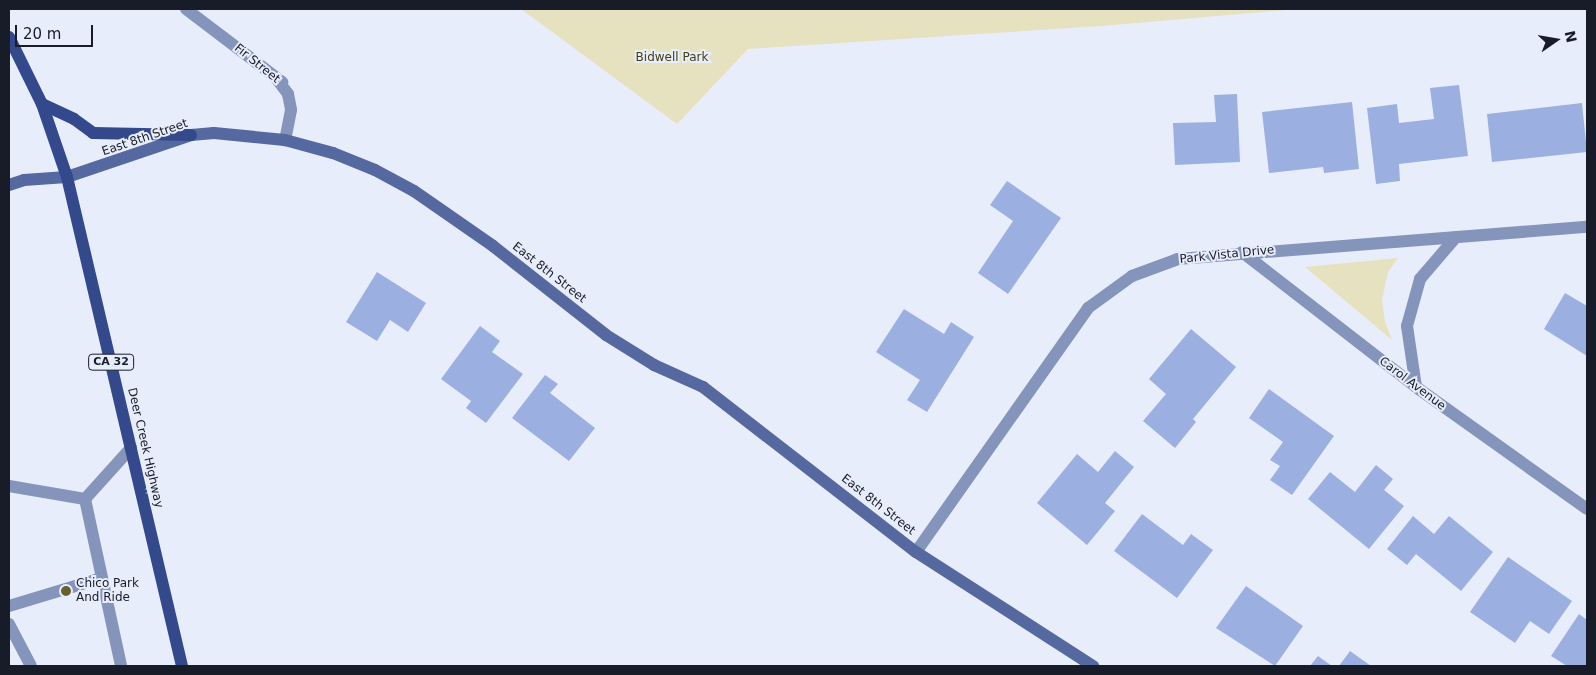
<!DOCTYPE html>
<html>
<head>
<meta charset="utf-8">
<style>
  body { margin:0 }
  #map { position:relative; width:1596px; height:675px; overflow:hidden; background:#e8edfb; font-family:"DejaVu Sans",sans-serif }
  div>[style] { position:absolute }
  .green>* { inset:0; background:#e6e1bf }
  .building>* { inset:0; background:#9cafe1 }
  .lane>* { height:12px; margin:-6px; padding:0 6px; transform-origin:6px; border-radius:6px; background:#8594bb }
  .street>* { height:12px; margin:-6px; padding:0 6px; transform-origin:6px; border-radius:6px; background:#8594bb }
  .secondary>* { height:12px; margin:-6px; padding:0 6px; transform-origin:6px; border-radius:6px; background:#5568a0 }
  .primary>* { height:12px; margin:-6px; padding:0 6px; transform-origin:6px; border-radius:6px; background:#34488c }
  .dots>* { width:14px; height:14px; translate:-50% -50%; box-sizing:border-box; border:2px solid #e8edfb; border-radius:50% }
  span { translate:-50% -50%; white-space:nowrap; text-align:center; line-height:1.15; -webkit-text-stroke:4px #e8edfb; paint-order:stroke }
  .shield-label span { padding:1px 4px; background:#e8edfb; border:1px solid; border-radius:4px; -webkit-text-stroke-width:0 }
  .shield-label { font-size:11px; color:#181c28; font-weight:700 }
  .park-label { font-size:12px; color:#453d11 }
  .street-label { font-size:12px; color:#181c28 }
  .poi-label { font-size:12px; color:#181c28 }
  .left { translate:0 -50%; text-align:left }
  .frame { position:absolute; inset:0; border:10px solid #181c28; pointer-events:none }
  .north { position:absolute; left:1531px; top:15px; width:50px; height:50px; -webkit-text-stroke:4px #e8edfb; paint-order:stroke; rotate:77deg; font-size:14px; font-weight:700; line-height:20px; text-align:center; color:#181c28 }
  .north::after { content:''; display:block; margin:auto; width:18px; height:22px; background:#181c28; clip-path:polygon(50% 0,100% 100%,50% 72%,0 100%) }
  .scale { position:absolute; left:15px; top:25px; width:78px; height:22px; box-sizing:border-box; border:2px solid #181c28; border-top:0; padding-left:6px; font-size:15px; line-height:18px; white-space:nowrap; color:#181c28; -webkit-text-stroke:4px #e8edfb; paint-order:stroke }
</style>
</head>
<body>
<div id="map">
  <div class="green">
    <div style="clip-path:polygon(521px 9px,1298px 9px,1102px 26px,748px 49px,677px 124px)"></div>
    <div style="clip-path:polygon(1398px 258px,1388px 272px,1382px 300px,1385px 322px,1392px 340px,1305px 267px)"></div>
  </div>
  <div class="building">
    <div style="clip-path:polygon(1459px 85px,1468px 156px,1399px 164px,1400px 181px,1376px 184px,1367px 108px,1397px 104px,1399px 123px,1434px 119px,1430px 88px)"></div>
    <div style="clip-path:polygon(1237px 94px,1240px 162px,1175px 165px,1173px 123px,1216px 122px,1214px 95px)"></div>
    <div style="clip-path:polygon(1352px 102px,1359px 169px,1324px 173px,1323px 167px,1269px 173px,1262px 112px)"></div>
    <div style="clip-path:polygon(1582px 103px,1587px 152px,1492px 162px,1487px 114px)"></div>
    <div style="clip-path:polygon(1007px 181px,1061px 218px,1008px 294px,978px 273px,1013px 221px,990px 205px)"></div>
    <div style="clip-path:polygon(377px 272px,426px 303px,408px 332px,390px 320px,377px 341px,346px 322px)"></div>
    <div style="clip-path:polygon(1565px 293px,1587px 306px,1587px 356px,1544px 329px)"></div>
    <div style="clip-path:polygon(904px 309px,944px 334px,951px 322px,974px 337px,927px 412px,907px 400px,920px 380px,876px 352px)"></div>
    <div style="clip-path:polygon(480px 326px,500px 341px,492px 352px,523px 374px,486px 423px,466px 408px,471px 401px,441px 379px)"></div>
    <div style="clip-path:polygon(1191px 329px,1236px 367px,1193px 419px,1196px 422px,1175px 448px,1143px 421px,1166px 394px,1149px 379px)"></div>
    <div style="clip-path:polygon(545px 375px,558px 384px,550px 393px,595px 428px,569px 461px,512px 418px)"></div>
    <div style="clip-path:polygon(1269px 389px,1334px 436px,1292px 495px,1270px 480px,1280px 466px,1270px 460px,1283px 442px,1249px 418px)"></div>
    <div style="clip-path:polygon(1115px 451px,1134px 467px,1105px 503px,1115px 511px,1087px 545px,1037px 503px,1077px 454px,1098px 472px)"></div>
    <div style="clip-path:polygon(1376px 465px,1393px 479px,1384px 490px,1404px 506px,1369px 549px,1308px 499px,1330px 472px,1355px 492px)"></div>
    <div style="clip-path:polygon(1142px 514px,1183px 545px,1191px 534px,1213px 550px,1177px 598px,1114px 551px)"></div>
    <div style="clip-path:polygon(1413px 516px,1434px 534px,1449px 516px,1493px 552px,1461px 591px,1416px 554px,1407px 565px,1387px 549px)"></div>
    <div style="clip-path:polygon(1508px 557px,1572px 601px,1549px 634px,1530px 621px,1515px 643px,1470px 612px)"></div>
    <div style="clip-path:polygon(1246px 586px,1303px 626px,1275px 666px,1216px 628px)"></div>
    <div style="clip-path:polygon(1579px 614px,1587px 620px,1587px 666px,1567px 666px,1551px 656px)"></div>
    <div style="clip-path:polygon(1350px 651px,1371px 666px,1339px 666px)"></div>
    <div style="clip-path:polygon(1318px 656px,1332px 666px,1310px 666px)"></div>
  </div>
  <div class="lane">
    <div style="left:9px;top:486px;width:77px;rotate:9.7deg"></div>
    <div style="left:85px;top:499px;width:171px;rotate:77.8deg"></div>
    <div style="left:85px;top:499px;width:69px;rotate:-48deg"></div>
    <div style="left:9px;top:606px;width:97px;rotate:-16.8deg"></div>
    <div style="left:9px;top:624px;width:47px;rotate:62.4deg"></div>
  </div>
  <div class="street">
    <div style="left:186px;top:9px;width:121px;rotate:37.2deg"></div>
    <div style="left:276px;top:78px;width:20px;rotate:53deg"></div>
    <div style="left:288px;top:94px;width:16px;rotate:79deg"></div>
    <div style="left:291px;top:110px;width:31px;rotate:101deg"></div>
    <div style="left:1242px;top:252px;width:220px;rotate:37.8deg"></div>
    <div style="left:1416px;top:387px;width:210px;rotate:35.5deg"></div>
    <div style="left:1416px;top:387px;width:62px;rotate:-98.4deg"></div>
    <div style="left:1407px;top:326px;width:49px;rotate:-74.5deg"></div>
    <div style="left:1420px;top:279px;width:55px;rotate:-49.4deg"></div>
    <div style="left:916px;top:552px;width:299px;rotate:-54.8deg"></div>
    <div style="left:1088px;top:308px;width:54px;rotate:-36deg"></div>
    <div style="left:1132px;top:276px;width:49px;rotate:-20.3deg"></div>
    <div style="left:1178px;top:259px;width:410px;rotate:-4.5deg"></div>
  </div>
  <div class="secondary">
    <div style="left:9px;top:185px;width:16px;rotate:-18deg"></div>
    <div style="left:24px;top:180px;width:43px;rotate:-4deg"></div>
    <div style="left:67px;top:177px;width:131px;rotate:-18.7deg"></div>
    <div style="left:191px;top:135px;width:23px;rotate:-5deg"></div>
    <div style="left:214px;top:133px;width:71px;rotate:5.6deg"></div>
    <div style="left:285px;top:140px;width:50px;rotate:15.2deg"></div>
    <div style="left:333px;top:153px;width:45px;rotate:22deg"></div>
    <div style="left:375px;top:170px;width:44px;rotate:28.3deg"></div>
    <div style="left:414px;top:191px;width:96px;rotate:34.8deg"></div>
    <div style="left:493px;top:246px;width:144px;rotate:38.2deg"></div>
    <div style="left:606px;top:335px;width:57px;rotate:32deg"></div>
    <div style="left:654px;top:365px;width:54px;rotate:24.2deg"></div>
    <div style="left:703px;top:387px;width:269px;rotate:37.8deg"></div>
    <div style="left:916px;top:552px;width:211px;rotate:32.8deg"></div>
  </div>
  <div class="primary">
    <div style="left:9px;top:37px;width:75px;rotate:63.8deg"></div>
    <div style="left:42px;top:104px;width:77px;rotate:71.1deg"></div>
    <div style="left:67px;top:177px;width:502px;rotate:76.77deg"></div>
    <div style="left:42px;top:104px;width:35px;rotate:25deg"></div>
    <div style="left:74px;top:119px;width:24px;rotate:36deg"></div>
    <div style="left:93px;top:133px;width:98px;rotate:1.2deg"></div>
  </div>
  <div class="dots">
    <div style="left:66px;top:591px;background:#69602d"></div>
  </div>
  <div class="shield-label">
    <span style="left:111px;top:362px">CA 32</span>
  </div>
  <div class="park-label">
    <span style="left:672px;top:58px">Bidwell Park</span>
  </div>
  <div class="street-label">
    <span style="left:257px;top:64px;rotate:39deg">Fir Street</span>
    <span style="left:145px;top:138px;rotate:-19deg">East 8th Street</span>
    <span style="left:1227px;top:255px;rotate:-6deg">Park Vista Drive</span>
    <span style="left:549px;top:273px;rotate:38deg">East 8th Street</span>
    <span style="left:1412px;top:384px;rotate:37deg">Carol Avenue</span>
    <span style="left:145px;top:448px;rotate:77deg">Deer Creek Highway</span>
    <span style="left:878px;top:505px;rotate:38deg">East 8th Street</span>
  </div>
  <div class="poi-label">
    <span class="left" style="left:76px;top:591px">Chico Park<br>And Ride</span>
  </div>
  <div class="frame"></div>
  <div class="north">N</div>
  <div class="scale">20 m</div>
</div>
</body>
</html>
